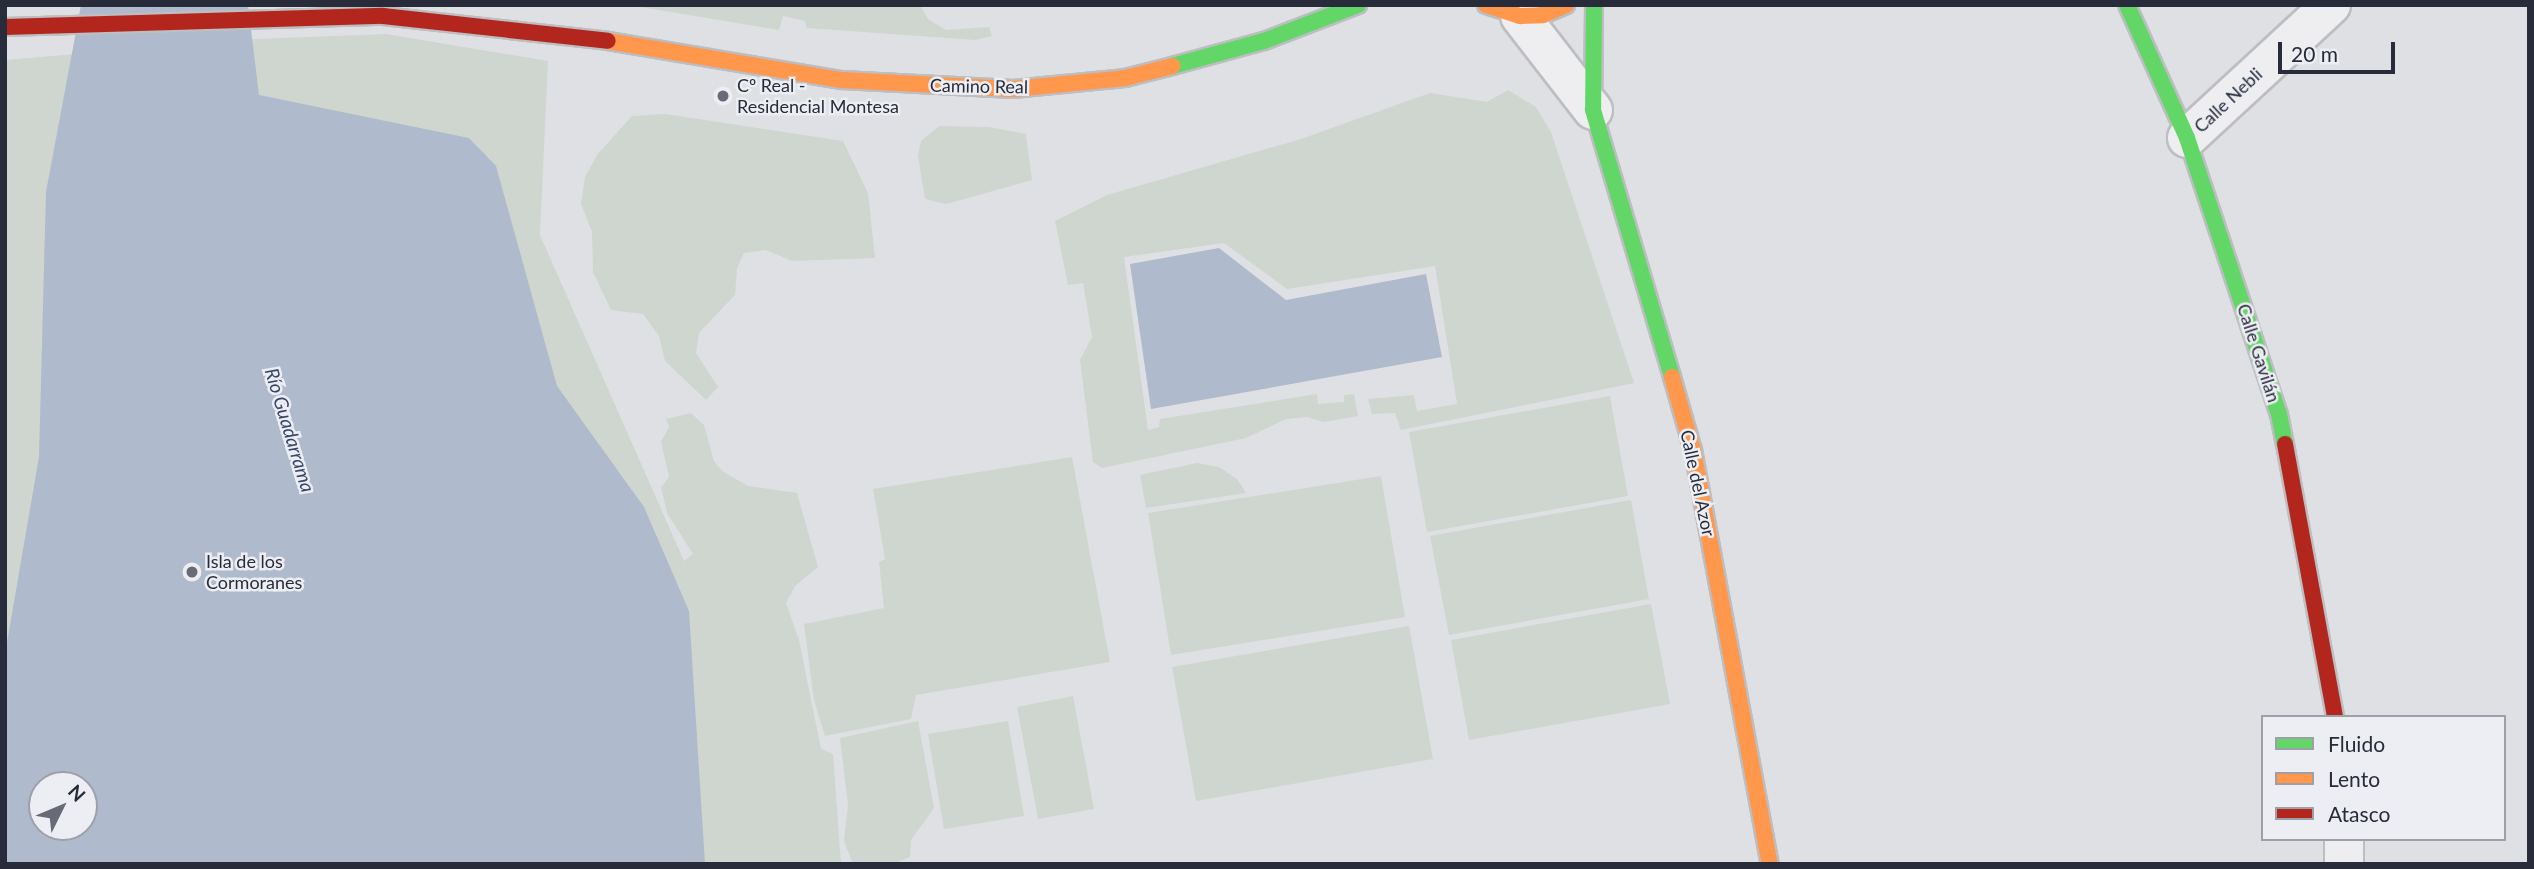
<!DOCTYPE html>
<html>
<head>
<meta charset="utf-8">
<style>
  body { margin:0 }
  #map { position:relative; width:2534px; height:869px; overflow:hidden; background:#dfe0e3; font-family:Lato,sans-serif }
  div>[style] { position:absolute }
  .green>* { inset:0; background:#ced6cf }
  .water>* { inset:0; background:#afbacc }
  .roads { filter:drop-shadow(2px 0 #bdbec1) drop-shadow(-2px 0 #bdbec1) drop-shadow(0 2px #bdbec1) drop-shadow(0 -2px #bdbec1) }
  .street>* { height:38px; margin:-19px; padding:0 19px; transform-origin:19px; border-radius:19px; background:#eeeef0 }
  .fast>* { height:16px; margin:-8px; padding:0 8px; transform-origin:8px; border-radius:8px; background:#63d668 }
  .slow>* { height:16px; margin:-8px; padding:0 8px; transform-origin:8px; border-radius:8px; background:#ff974d }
  .jam>* { height:16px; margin:-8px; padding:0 8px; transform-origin:8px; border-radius:8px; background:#b3261e }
  .dots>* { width:19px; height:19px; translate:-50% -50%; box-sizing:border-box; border:4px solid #eceef3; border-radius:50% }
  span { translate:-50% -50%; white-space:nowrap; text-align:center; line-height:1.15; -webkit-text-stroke:5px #eceef3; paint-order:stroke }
  .poi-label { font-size:18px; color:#282c3a }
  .left { translate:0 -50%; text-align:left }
  .street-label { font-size:18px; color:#282c3a }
  .water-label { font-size:19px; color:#374769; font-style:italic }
  .frame { position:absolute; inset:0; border:7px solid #282c3a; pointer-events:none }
  .legend { position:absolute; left:2261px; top:715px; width:245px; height:126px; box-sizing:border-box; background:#eceef3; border:2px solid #9ea0a9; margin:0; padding:9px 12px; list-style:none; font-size:21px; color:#282c3a }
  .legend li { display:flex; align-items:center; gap:14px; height:35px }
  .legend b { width:35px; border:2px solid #9ea0a9 }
  .north { position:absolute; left:28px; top:771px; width:70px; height:70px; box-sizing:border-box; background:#eceef3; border:2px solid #9ea0a9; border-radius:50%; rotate:47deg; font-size:19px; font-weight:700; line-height:28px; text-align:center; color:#282c3a }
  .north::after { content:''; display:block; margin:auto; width:24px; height:32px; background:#686b75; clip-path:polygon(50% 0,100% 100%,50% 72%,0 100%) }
  .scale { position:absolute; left:2278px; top:42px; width:117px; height:32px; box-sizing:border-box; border:4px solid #282c3a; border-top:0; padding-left:9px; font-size:21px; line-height:24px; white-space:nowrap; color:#282c3a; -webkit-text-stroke:5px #eceef3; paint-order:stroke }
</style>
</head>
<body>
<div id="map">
  <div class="green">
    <div style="clip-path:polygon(628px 5px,920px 5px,928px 19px,946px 30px,989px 27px,992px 36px,975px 40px,807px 28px,805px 21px,783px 16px,779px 30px)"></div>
    <div style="clip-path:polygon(evenodd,386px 34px,548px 61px,540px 235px,684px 561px,693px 554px,667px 513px,661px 487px,669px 477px,661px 442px,669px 427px,666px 419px,691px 413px,704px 425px,714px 461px,722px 471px,748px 486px,797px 493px,818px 567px,795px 586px,786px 603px,799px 640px,821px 749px,833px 754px,841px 864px,5px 864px,5px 60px,252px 39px,386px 34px,42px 785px,84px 785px,84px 827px,42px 827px,42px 785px)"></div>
    <div style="clip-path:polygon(1508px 90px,1536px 107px,1551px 132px,1634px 383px,1401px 430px,1395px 413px,1372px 414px,1368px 399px,1414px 395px,1417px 411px,1457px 404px,1435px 266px,1287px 289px,1224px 243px,1124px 257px,1148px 430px,1159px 427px,1160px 419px,1317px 394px,1318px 404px,1344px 402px,1344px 395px,1354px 394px,1358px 416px,1324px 422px,1307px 417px,1286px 419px,1246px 438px,1102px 468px,1093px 462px,1080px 360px,1092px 337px,1083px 283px,1068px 285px,1055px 221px,1107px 195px,1301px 139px,1430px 93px,1487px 102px)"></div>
    <div style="clip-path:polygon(665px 114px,843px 141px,868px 193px,875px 258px,792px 261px,766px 250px,744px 253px,737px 268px,735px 295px,699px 333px,696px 353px,718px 387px,706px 400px,665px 361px,659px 336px,643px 314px,611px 310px,593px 272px,592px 232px,581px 204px,585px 177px,597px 155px,632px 116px)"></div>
    <div style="clip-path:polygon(939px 126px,989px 127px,1026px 134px,1032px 180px,946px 204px,925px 199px,918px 156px,921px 141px)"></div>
    <div style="clip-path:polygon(1610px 396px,1628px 496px,1427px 532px,1409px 432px)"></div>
    <div style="clip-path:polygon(1072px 457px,1110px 662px,916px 695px,911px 719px,825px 736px,814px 700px,804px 624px,884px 608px,879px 562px,885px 559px,873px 489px)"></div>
    <div style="clip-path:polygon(1197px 463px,1219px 467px,1237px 479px,1246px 493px,1146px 508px,1140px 475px)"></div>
    <div style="clip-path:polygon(1381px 476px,1405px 617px,1171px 655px,1148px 513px)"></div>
    <div style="clip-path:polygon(1631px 500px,1649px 599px,1449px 635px,1430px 536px)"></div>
    <div style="clip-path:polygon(1651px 604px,1670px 704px,1469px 740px,1451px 640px)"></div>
    <div style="clip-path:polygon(1409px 626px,1433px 759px,1196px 801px,1172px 667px)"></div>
    <div style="clip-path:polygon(1073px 696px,1094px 809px,1038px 819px,1017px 707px)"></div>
    <div style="clip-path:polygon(918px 721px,934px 808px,911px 840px,910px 857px,893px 864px,853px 864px,844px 841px,848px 805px,840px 738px)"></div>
    <div style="clip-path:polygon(1008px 721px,1024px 816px,944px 829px,928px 734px)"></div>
  </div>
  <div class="water">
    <div style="clip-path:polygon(evenodd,81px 5px,248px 5px,259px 95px,469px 138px,496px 166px,557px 386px,644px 507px,689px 611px,705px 864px,5px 864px,5px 654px,39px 457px,46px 192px,81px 5px,42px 785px,84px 785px,84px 827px,42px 827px,42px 785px)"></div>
    <div style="clip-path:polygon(1219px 248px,1286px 300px,1426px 274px,1442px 357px,1151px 409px,1130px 264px)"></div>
  </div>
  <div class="roads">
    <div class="street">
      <div style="left:1520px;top:16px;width:119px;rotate:52.2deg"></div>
      <div style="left:2187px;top:138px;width:196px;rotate:-42.7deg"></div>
      <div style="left:2344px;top:839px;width:25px;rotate:90deg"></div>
    </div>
    <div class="fast">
      <div style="left:1594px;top:5px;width:105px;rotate:90.5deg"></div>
      <div style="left:1593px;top:110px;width:278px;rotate:73.5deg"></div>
      <div style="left:2127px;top:5px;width:146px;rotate:65.7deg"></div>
      <div style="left:2187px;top:138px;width:291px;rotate:71.6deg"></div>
      <div style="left:2279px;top:414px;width:31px;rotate:79deg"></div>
      <div style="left:1172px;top:66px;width:95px;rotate:-15.2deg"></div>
      <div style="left:1264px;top:41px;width:101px;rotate:-21deg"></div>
    </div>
    <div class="slow">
      <div style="left:1486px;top:5px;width:36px;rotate:18deg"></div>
      <div style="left:1520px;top:16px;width:23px;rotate:-2deg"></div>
      <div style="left:1543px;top:15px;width:25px;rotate:-23deg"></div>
      <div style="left:608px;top:41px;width:237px;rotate:9.5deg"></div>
      <div style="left:842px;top:80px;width:171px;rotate:3deg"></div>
      <div style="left:1013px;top:89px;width:113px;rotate:-5.6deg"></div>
      <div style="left:1125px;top:78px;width:49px;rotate:-14.3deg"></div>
      <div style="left:1672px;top:377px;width:76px;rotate:74deg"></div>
      <div style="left:1693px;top:450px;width:421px;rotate:79.5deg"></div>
    </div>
    <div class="jam">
      <div style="left:5px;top:27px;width:378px;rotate:-1.7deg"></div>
      <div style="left:383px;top:16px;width:226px;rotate:6.3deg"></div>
      <div style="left:2285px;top:444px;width:278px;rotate:79.6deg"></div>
    </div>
  </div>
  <div class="dots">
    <div style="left:723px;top:96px;background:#686b75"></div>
    <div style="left:192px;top:572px;background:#686b75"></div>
  </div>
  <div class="poi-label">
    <span class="left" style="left:737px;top:96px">Cº Real -<br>Residencial Montesa</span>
    <span class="left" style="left:206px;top:572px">Isla de los<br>Cormoranes</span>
  </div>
  <div class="street-label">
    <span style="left:979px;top:86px;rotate:1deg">Camino Real</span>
    <span style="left:2228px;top:100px;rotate:-43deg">Calle Nebli</span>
    <span style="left:2259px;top:353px;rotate:72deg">Calle Gavilán</span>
    <span style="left:1698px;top:483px;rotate:78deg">Calle del Azor</span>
  </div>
  <div class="water-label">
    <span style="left:290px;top:430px;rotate:73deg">Río Guadarrama</span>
  </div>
  <div class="frame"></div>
  <ul class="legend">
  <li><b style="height:9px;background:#63d668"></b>Fluido</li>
  <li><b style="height:9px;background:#ff974d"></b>Lento</li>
  <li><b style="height:9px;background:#b3261e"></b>Atasco</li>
  </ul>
  <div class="north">N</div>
  <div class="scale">20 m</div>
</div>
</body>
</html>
